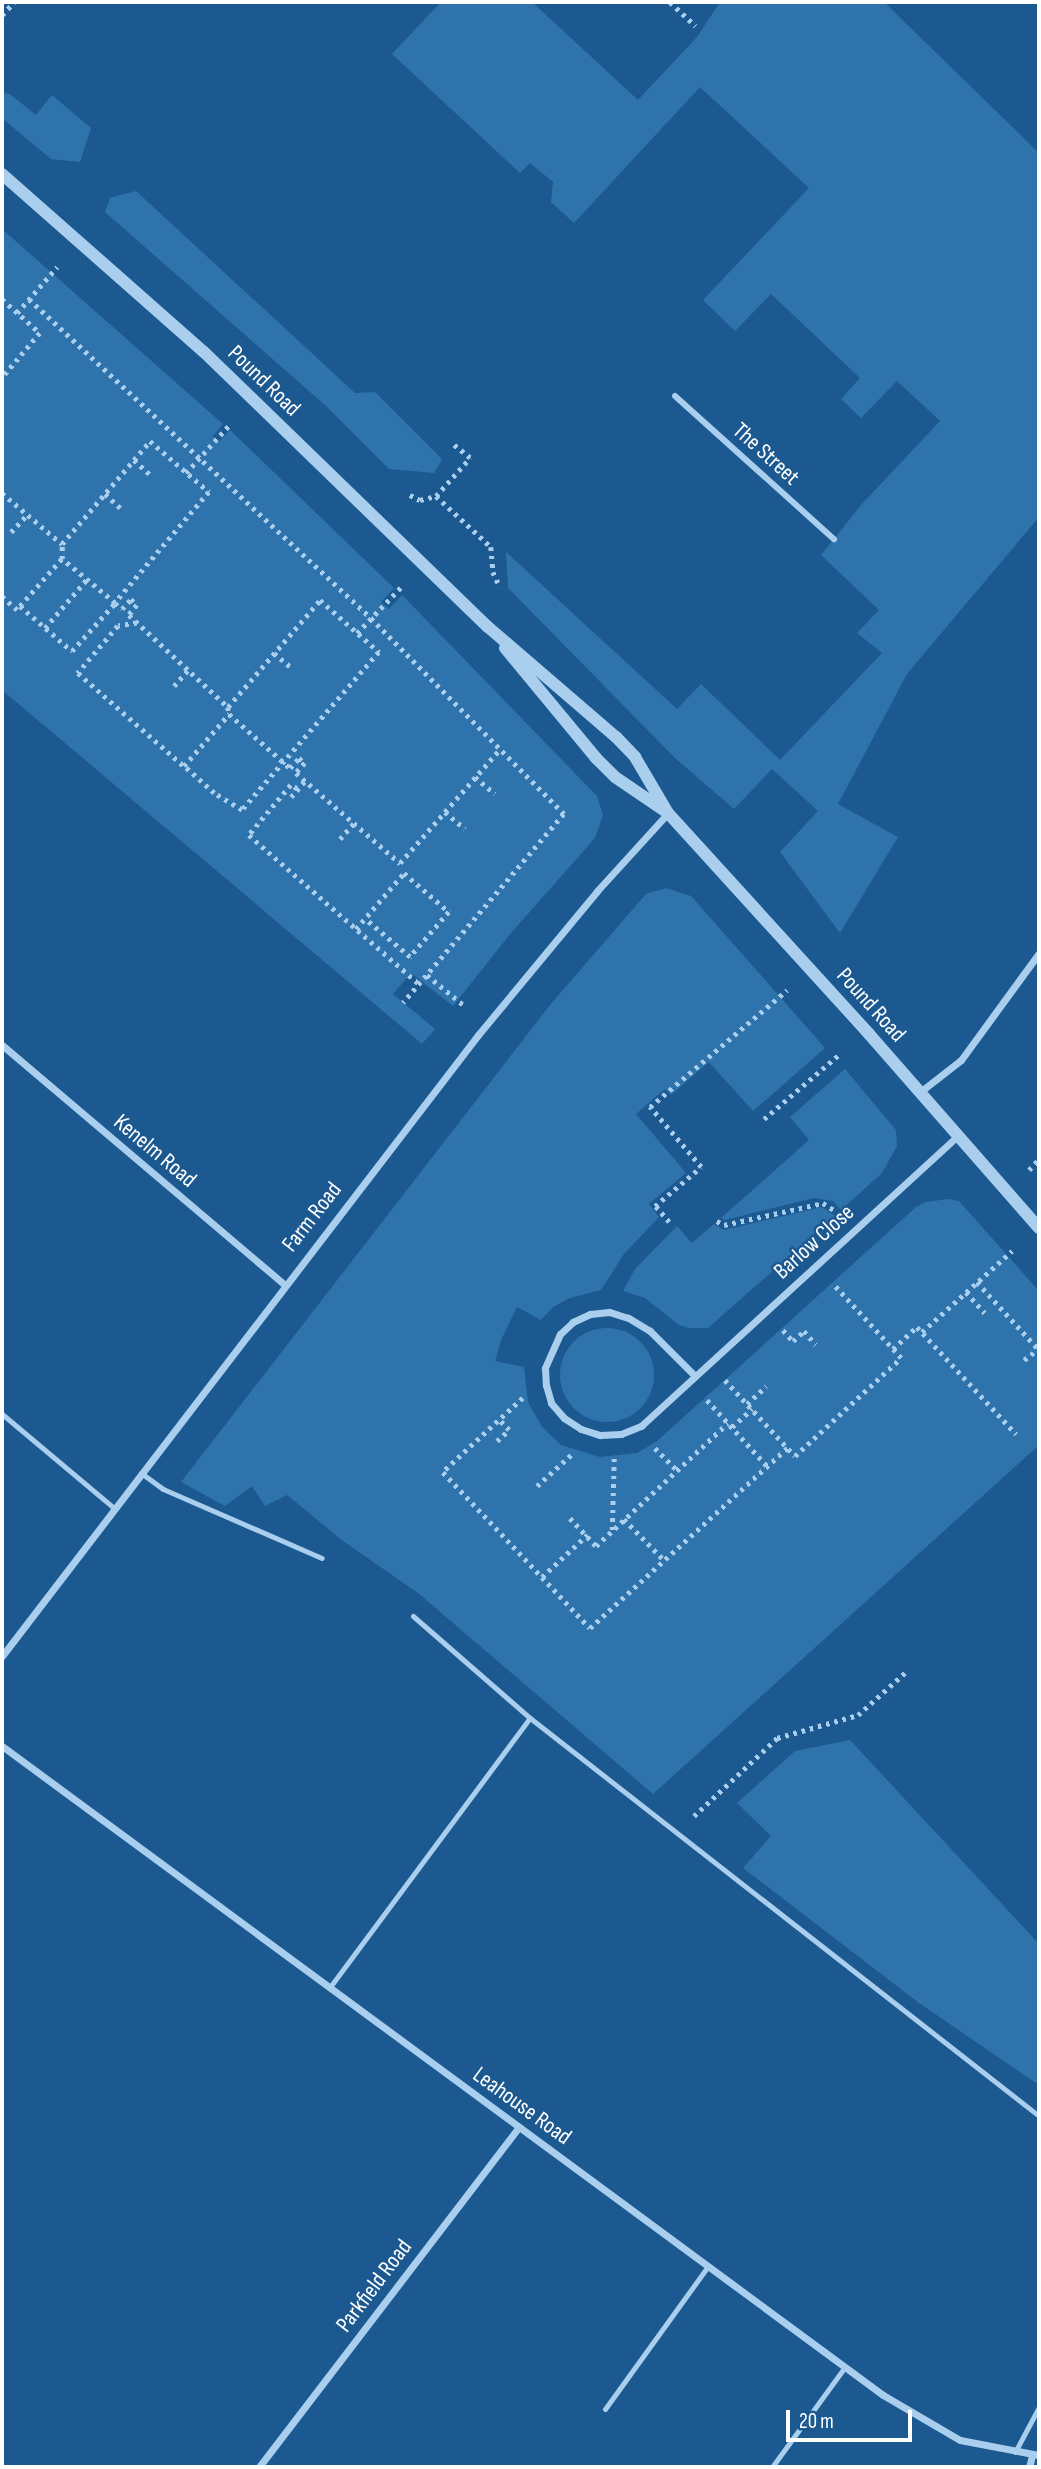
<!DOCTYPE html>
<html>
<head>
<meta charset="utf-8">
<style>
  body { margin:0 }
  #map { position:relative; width:1041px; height:2469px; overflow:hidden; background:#1c5990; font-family:"Sofia Sans Condensed",sans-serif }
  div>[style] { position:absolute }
  .green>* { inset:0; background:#2f73ad }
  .round { border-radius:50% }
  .path>* { height:4.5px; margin-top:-2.25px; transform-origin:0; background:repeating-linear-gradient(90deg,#aacfee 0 3.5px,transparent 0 8.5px) }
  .service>* { height:5px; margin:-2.5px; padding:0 2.5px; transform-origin:2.5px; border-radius:2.5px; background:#aacfee }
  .pedestrian>* { height:6px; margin:-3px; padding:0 3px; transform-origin:3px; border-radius:3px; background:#aacfee }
  .minor>* { height:7px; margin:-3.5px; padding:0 3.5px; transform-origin:3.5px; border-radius:3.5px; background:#aacfee }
  .tertiary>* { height:12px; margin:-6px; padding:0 6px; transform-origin:6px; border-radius:6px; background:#aacfee }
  span { translate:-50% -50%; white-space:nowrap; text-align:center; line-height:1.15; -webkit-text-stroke:5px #1c5990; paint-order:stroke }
  .street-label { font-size:23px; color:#fff }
  .frame { position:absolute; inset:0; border:4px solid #fff; pointer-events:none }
  .scale { position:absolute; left:786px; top:2410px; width:126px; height:32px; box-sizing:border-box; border:4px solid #fff; border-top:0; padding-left:9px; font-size:21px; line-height:24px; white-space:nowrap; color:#fff; -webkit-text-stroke:5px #1c5990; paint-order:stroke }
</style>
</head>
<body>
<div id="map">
  <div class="green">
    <div style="clip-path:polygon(441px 2px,532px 2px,638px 100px,697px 37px,720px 2px,884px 2px,1039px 153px,1039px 517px,907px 674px,838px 804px,898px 837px,840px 933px,780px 852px,818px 811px,772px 769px,734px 809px,676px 759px,508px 588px,506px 552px,677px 709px,701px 684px,780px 760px,882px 653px,857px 633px,879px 610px,821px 555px,862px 504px,940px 421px,897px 381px,861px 418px,841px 399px,860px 378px,771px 294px,735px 331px,703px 300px,809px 188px,700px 87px,574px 223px,551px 202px,553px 182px,530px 163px,520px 173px,392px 54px)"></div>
    <div style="clip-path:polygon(2px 93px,10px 94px,36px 115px,52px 95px,91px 128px,80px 162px,51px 159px,2px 118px)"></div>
    <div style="clip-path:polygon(136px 191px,355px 393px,375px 392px,442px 459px,434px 473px,389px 469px,326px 406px,105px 212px,110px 198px)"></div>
    <div style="clip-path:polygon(2px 229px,223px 424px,213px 436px,219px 441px,230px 430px,394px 588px,381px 602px,389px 609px,402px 595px,597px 796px,603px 815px,595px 838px,511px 933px,453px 1006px,411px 973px,393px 994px,435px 1029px,422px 1044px,2px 690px)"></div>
    <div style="clip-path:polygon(666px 888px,691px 896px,825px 1048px,753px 1111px,709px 1062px,671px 1095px,665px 1089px,636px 1114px,686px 1173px,649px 1204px,659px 1217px,624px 1254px,601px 1290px,570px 1298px,553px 1307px,541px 1320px,517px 1307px,501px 1340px,495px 1361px,524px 1367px,528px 1402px,542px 1427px,561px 1445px,600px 1457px,637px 1453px,656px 1442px,916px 1207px,926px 1202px,948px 1199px,959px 1201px,1039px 1291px,1039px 1445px,653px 1794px,418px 1593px,343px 1541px,287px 1495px,265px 1506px,252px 1486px,225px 1506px,181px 1482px,550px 1005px,646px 894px)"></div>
    <div style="clip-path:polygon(845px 1069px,896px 1130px,897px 1146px,882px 1173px,841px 1210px,833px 1201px,814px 1198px,725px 1220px,721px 1218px,809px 1140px,790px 1117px)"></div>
    <div style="clip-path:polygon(822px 1207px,835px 1216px,708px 1328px,689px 1328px,679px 1325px,645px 1298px,623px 1291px,635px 1269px,677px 1226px,692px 1243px,714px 1224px,724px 1230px)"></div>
    <div class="round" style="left:560px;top:1328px;width:94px;height:94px"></div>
    <div style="clip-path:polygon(850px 1740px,1039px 1944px,1039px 2080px,1036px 2083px,919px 2003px,743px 1868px,771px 1836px,737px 1803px,795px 1751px)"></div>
  </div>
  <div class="path">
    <div style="left:670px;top:2px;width:35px;rotate:43deg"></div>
    <div style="left:2px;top:15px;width:18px;rotate:-47deg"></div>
    <div style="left:2px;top:299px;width:51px;rotate:41.8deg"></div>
    <div style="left:40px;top:333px;width:59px;rotate:130.2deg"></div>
    <div style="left:29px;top:299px;width:468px;rotate:43deg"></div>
    <div style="left:371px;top:618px;width:275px;rotate:45.4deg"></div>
    <div style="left:564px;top:814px;width:248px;rotate:130.4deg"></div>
    <div style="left:17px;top:313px;width:61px;rotate:-49deg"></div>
    <div style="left:134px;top:460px;width:24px;rotate:42deg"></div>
    <div style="left:186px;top:473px;width:67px;rotate:-48deg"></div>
    <div style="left:2px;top:493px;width:79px;rotate:40.4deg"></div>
    <div style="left:62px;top:544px;width:135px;rotate:-49.5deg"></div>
    <div style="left:150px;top:441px;width:78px;rotate:40.8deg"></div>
    <div style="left:209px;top:492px;width:145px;rotate:130.3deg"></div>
    <div style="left:115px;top:603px;width:69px;rotate:-140.3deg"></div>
    <div style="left:62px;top:559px;width:68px;rotate:131.4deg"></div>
    <div style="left:17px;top:610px;width:20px;rotate:-139deg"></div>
    <div style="left:105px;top:494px;width:24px;rotate:42deg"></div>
    <div style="left:410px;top:495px;width:11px;rotate:27deg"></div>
    <div style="left:420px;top:500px;width:16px;rotate:-14deg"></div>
    <div style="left:436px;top:496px;width:51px;rotate:-48.2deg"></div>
    <div style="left:470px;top:458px;width:22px;rotate:-141deg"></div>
    <div style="left:436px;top:496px;width:75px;rotate:42.8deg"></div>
    <div style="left:491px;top:547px;width:25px;rotate:85deg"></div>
    <div style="left:493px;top:572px;width:17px;rotate:65deg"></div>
    <div style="left:11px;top:532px;width:23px;rotate:-47deg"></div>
    <div style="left:62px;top:559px;width:15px;rotate:-90deg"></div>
    <div style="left:20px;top:606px;width:69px;rotate:40.9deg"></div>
    <div style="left:72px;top:651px;width:64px;rotate:-48.1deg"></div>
    <div style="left:115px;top:603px;width:9px;rotate:41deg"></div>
    <div style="left:122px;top:609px;width:13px;rotate:-48deg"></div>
    <div style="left:131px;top:599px;width:8px;rotate:45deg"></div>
    <div style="left:137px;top:605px;width:13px;rotate:129deg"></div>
    <div style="left:129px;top:615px;width:135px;rotate:42.9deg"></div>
    <div style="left:228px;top:707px;width:141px;rotate:-49.3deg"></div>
    <div style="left:320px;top:600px;width:79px;rotate:41.4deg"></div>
    <div style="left:379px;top:652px;width:209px;rotate:130.9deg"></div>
    <div style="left:242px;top:810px;width:33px;rotate:-149deg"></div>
    <div style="left:214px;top:793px;width:40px;rotate:-138deg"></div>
    <div style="left:137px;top:623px;width:19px;rotate:171deg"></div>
    <div style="left:118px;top:626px;width:62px;rotate:130.4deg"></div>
    <div style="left:78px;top:673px;width:141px;rotate:41.3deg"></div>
    <div style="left:184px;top:766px;width:69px;rotate:-49.1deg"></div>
    <div style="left:45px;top:628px;width:65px;rotate:-49.4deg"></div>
    <div style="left:357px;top:633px;width:65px;rotate:-46.2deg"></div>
    <div style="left:274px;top:653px;width:25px;rotate:40deg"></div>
    <div style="left:174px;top:686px;width:21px;rotate:-49deg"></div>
    <div style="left:228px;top:707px;width:7px;rotate:82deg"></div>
    <div style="left:229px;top:714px;width:81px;rotate:41.5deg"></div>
    <div style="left:290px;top:768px;width:13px;rotate:-48deg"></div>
    <div style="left:299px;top:758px;width:8px;rotate:40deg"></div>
    <div style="left:305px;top:763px;width:13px;rotate:132deg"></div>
    <div style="left:296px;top:773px;width:138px;rotate:40.9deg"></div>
    <div style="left:400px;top:863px;width:152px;rotate:-48.7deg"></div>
    <div style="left:475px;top:777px;width:26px;rotate:40deg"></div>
    <div style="left:297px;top:789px;width:7px;rotate:-146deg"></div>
    <div style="left:291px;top:785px;width:65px;rotate:130deg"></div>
    <div style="left:249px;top:835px;width:226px;rotate:41.2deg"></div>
    <div style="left:291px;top:797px;width:21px;rotate:-49deg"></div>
    <div style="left:445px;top:812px;width:26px;rotate:40deg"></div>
    <div style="left:340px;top:839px;width:21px;rotate:-49deg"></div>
    <div style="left:356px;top:929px;width:74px;rotate:-49.4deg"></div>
    <div style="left:404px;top:873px;width:60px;rotate:40.9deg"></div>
    <div style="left:449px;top:912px;width:60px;rotate:130.9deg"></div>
    <div style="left:410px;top:957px;width:59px;rotate:-139.8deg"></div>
    <div style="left:427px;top:975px;width:50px;rotate:39.4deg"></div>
    <div style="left:764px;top:1119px;width:101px;rotate:-40.6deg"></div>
    <div style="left:1029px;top:1170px;width:15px;rotate:-48deg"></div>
    <div style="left:717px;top:1221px;width:8px;rotate:30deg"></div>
    <div style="left:724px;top:1225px;width:101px;rotate:-12.5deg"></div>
    <div style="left:823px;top:1203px;width:17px;rotate:33deg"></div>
    <div style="left:669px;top:1222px;width:21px;rotate:-131deg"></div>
    <div style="left:655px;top:1206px;width:60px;rotate:-40.3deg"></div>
    <div style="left:701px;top:1167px;width:79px;rotate:-130.4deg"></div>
    <div style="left:650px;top:1107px;width:180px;rotate:-40.5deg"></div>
    <div style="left:977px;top:1282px;width:92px;rotate:47.6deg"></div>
    <div style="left:966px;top:1292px;width:28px;rotate:48deg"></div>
    <div style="left:783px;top:1330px;width:15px;rotate:48deg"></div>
    <div style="left:793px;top:1341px;width:15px;rotate:-42deg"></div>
    <div style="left:804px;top:1331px;width:18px;rotate:49deg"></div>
    <div style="left:922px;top:1332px;width:121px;rotate:-42deg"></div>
    <div style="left:893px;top:1349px;width:33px;rotate:-43deg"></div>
    <div style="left:917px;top:1327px;width:146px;rotate:47.2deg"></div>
    <div style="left:1024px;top:1360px;width:18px;rotate:-38deg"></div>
    <div style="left:725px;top:1380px;width:103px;rotate:47.4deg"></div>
    <div style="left:795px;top:1456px;width:144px;rotate:-42.8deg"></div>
    <div style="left:901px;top:1358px;width:100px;rotate:-132.6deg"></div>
    <div style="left:523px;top:1398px;width:109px;rotate:137.2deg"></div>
    <div style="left:443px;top:1472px;width:214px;rotate:46.7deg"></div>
    <div style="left:590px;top:1628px;width:267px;rotate:-42.4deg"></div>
    <div style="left:707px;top:1400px;width:89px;rotate:47.7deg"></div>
    <div style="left:747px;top:1404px;width:26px;rotate:-43deg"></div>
    <div style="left:732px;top:1427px;width:27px;rotate:-42deg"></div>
    <div style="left:497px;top:1441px;width:16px;rotate:-43deg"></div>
    <div style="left:509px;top:1430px;width:14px;rotate:-135deg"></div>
    <div style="left:655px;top:1448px;width:34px;rotate:45deg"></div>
    <div style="left:537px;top:1486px;width:49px;rotate:-42.5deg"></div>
    <div style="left:570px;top:1518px;width:38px;rotate:47deg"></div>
    <div style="left:596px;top:1546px;width:180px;rotate:-43deg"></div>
    <div style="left:624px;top:1519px;width:57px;rotate:45.7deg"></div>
    <div style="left:612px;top:1530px;width:72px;rotate:-88.4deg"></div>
    <div style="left:542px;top:1577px;width:62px;rotate:-43deg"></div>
    <div style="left:694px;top:1816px;width:114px;rotate:-43.2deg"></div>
    <div style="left:777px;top:1738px;width:84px;rotate:-15.9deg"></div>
    <div style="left:858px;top:1715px;width:67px;rotate:-42deg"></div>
  </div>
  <div class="service">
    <div style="left:2px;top:1414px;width:146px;rotate:40deg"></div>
    <div style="left:141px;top:1473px;width:27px;rotate:36deg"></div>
    <div style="left:163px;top:1489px;width:173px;rotate:23.5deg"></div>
    <div style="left:413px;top:1616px;width:155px;rotate:41.1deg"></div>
    <div style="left:530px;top:1718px;width:646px;rotate:38.02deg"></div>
    <div style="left:330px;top:1987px;width:335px;rotate:-53.4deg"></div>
    <div style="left:605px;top:2409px;width:176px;rotate:-54.2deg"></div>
    <div style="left:1015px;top:2452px;width:51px;rotate:-61.9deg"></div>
    <div style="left:772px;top:2467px;width:124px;rotate:-53.9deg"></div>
  </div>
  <div class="pedestrian">
    <div style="left:675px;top:396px;width:214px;rotate:42deg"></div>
  </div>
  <div class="minor">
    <div style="left:2px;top:1045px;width:370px;rotate:40.3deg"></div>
    <div style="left:920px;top:1092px;width:52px;rotate:-38deg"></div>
    <div style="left:961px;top:1060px;width:132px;rotate:-53.9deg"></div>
    <div style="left:695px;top:1376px;width:64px;rotate:-135deg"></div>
    <div style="left:650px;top:1331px;width:26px;rotate:-149deg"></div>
    <div style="left:628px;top:1318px;width:20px;rotate:-162deg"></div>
    <div style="left:609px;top:1312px;width:19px;rotate:174deg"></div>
    <div style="left:590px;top:1314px;width:19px;rotate:155deg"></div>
    <div style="left:573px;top:1322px;width:18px;rotate:137deg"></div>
    <div style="left:560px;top:1334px;width:37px;rotate:114deg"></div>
    <div style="left:545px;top:1368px;width:17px;rotate:87deg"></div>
    <div style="left:546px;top:1385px;width:19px;rotate:74deg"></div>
    <div style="left:551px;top:1403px;width:20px;rotate:49deg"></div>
    <div style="left:564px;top:1418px;width:20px;rotate:33deg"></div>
    <div style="left:581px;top:1429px;width:20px;rotate:18deg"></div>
    <div style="left:600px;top:1435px;width:21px;rotate:-3deg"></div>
    <div style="left:621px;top:1434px;width:22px;rotate:-22deg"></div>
    <div style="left:641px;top:1426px;width:430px;rotate:-42.5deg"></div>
    <div style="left:2px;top:1656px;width:782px;rotate:-52.53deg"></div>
    <div style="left:478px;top:1035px;width:187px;rotate:-50.4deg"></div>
    <div style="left:597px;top:891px;width:105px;rotate:-47.7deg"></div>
    <div style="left:2px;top:1746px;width:1094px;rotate:36.38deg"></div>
    <div style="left:883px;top:2395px;width:89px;rotate:30.3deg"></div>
    <div style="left:960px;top:2440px;width:80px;rotate:10.8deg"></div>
    <div style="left:259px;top:2467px;width:428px;rotate:-52.6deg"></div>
    <div style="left:1029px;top:2467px;width:11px;rotate:-75deg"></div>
  </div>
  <div class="tertiary">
    <div style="left:2px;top:174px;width:269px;rotate:41.4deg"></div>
    <div style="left:204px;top:352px;width:395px;rotate:44.1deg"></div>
    <div style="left:488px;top:627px;width:169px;rotate:40.7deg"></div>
    <div style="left:616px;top:737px;width:28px;rotate:46deg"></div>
    <div style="left:635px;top:757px;width:65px;rotate:59.5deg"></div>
    <div style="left:668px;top:813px;width:299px;rotate:47.7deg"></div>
    <div style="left:869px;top:1034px;width:258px;rotate:48.8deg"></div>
    <div style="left:505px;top:648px;width:143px;rotate:50.4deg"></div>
    <div style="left:596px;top:758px;width:27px;rotate:45deg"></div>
    <div style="left:615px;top:777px;width:60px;rotate:34.2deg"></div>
  </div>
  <div class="street-label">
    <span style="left:264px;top:381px;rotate:44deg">Pound Road</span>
    <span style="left:766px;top:454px;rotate:42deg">The Street</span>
    <span style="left:871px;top:1005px;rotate:48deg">Pound Road</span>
    <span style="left:155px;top:1151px;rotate:40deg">Kenelm Road</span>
    <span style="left:312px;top:1217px;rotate:-52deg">Farm Road</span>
    <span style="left:814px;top:1242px;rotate:-42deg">Barlow Close</span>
    <span style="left:522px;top:2106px;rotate:36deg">Leahouse Road</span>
    <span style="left:374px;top:2286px;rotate:-53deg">Parkfield Road</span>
  </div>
  <div class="frame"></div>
  <div class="scale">20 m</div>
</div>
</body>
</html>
